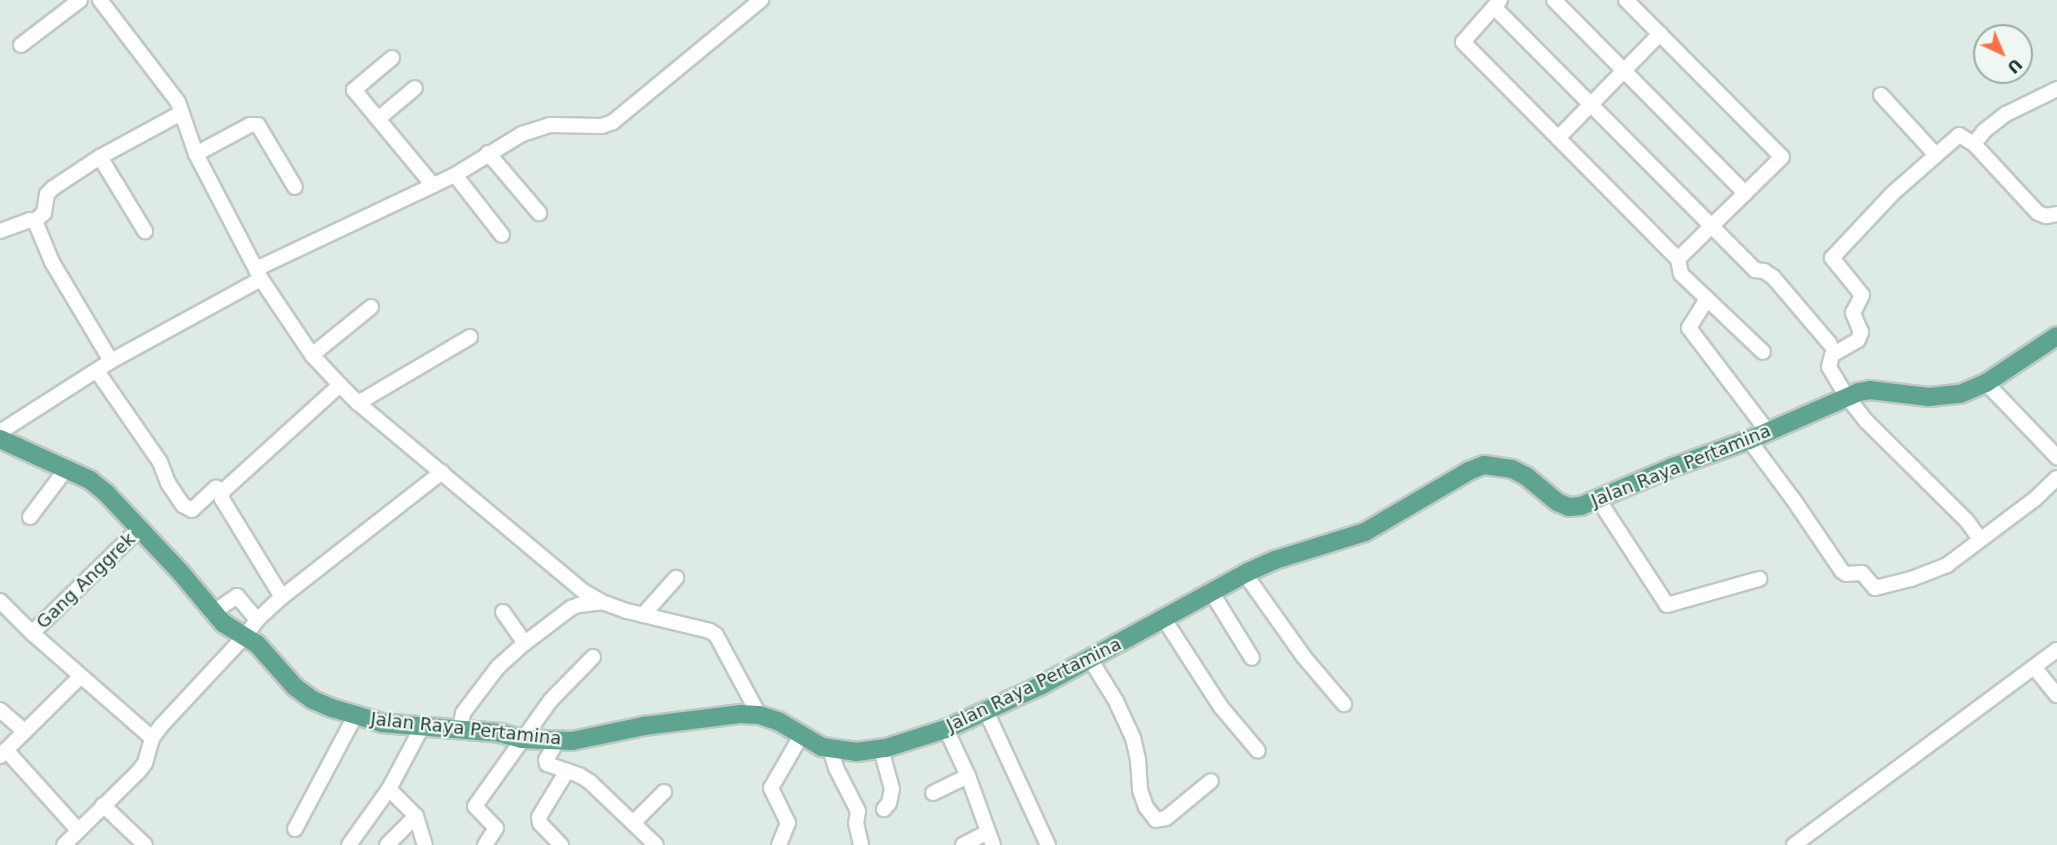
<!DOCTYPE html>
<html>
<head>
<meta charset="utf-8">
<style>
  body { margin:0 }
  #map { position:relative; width:2057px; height:845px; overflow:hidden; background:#ddebe4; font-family:"DejaVu Sans",sans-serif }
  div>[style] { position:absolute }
  .roads { filter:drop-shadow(2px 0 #c0c8c6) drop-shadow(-2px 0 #c0c8c6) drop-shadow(0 2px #c0c8c6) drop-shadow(0 -2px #c0c8c6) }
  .minor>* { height:14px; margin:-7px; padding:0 7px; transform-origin:7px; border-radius:7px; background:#fff }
  .primary>* { height:18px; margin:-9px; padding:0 9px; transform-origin:9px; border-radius:9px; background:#5ea490 }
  span { translate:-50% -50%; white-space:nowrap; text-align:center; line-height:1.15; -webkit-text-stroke:4.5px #eef7f2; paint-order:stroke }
  .street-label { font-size:18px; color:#1e3b32 }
  .north { position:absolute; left:1973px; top:24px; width:60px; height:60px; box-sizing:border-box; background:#eef7f2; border:2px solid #9baca5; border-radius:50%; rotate:136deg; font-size:16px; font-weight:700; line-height:24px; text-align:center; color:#1e3b32 }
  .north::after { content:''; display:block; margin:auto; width:21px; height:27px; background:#fe7048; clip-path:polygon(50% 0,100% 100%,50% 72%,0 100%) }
</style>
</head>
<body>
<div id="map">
  <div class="roads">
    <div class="minor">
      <div style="left:100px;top:0;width:128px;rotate:52.6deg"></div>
      <div style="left:178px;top:102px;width:55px;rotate:70.9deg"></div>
      <div style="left:196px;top:154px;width:141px;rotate:62.5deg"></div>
      <div style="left:261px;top:279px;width:92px;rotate:56.1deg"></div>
      <div style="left:312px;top:355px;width:41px;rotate:47deg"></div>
      <div style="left:340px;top:385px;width:25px;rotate:45deg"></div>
      <div style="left:358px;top:403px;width:293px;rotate:39.9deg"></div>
      <div style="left:583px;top:591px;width:22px;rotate:30deg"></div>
      <div style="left:602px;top:602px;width:27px;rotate:20deg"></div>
      <div style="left:627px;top:611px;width:85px;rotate:13.5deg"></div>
      <div style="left:710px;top:631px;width:7px;rotate:34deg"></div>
      <div style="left:716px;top:635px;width:91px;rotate:61.7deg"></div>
      <div style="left:1500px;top:0;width:56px;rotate:131.4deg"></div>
      <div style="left:1463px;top:42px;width:305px;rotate:45.3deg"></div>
      <div style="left:1678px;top:259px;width:15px;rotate:79deg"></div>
      <div style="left:1681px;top:274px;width:113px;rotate:43.6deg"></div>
      <div style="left:1554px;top:0;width:272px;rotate:45.3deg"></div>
      <div style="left:1626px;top:0;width:221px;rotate:45.2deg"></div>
      <div style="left:1782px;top:157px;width:146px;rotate:135.6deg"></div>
      <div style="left:1494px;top:7px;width:371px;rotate:45.2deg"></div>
      <div style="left:1755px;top:270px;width:9px;rotate:6deg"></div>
      <div style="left:1764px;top:271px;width:11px;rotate:34deg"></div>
      <div style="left:1773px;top:277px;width:88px;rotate:49.6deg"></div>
      <div style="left:21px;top:45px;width:74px;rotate:-37.3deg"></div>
      <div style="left:392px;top:58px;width:50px;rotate:139.9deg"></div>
      <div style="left:354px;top:90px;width:124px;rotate:50.3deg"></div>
      <div style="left:1881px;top:95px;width:81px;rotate:47.5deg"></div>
      <div style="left:378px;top:119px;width:48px;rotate:-40deg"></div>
      <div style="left:1558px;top:138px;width:146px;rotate:-45.6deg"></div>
      <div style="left:1974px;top:144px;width:16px;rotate:-52deg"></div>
      <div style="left:1984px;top:131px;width:28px;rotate:-38deg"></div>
      <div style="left:2006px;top:114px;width:57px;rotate:-26.1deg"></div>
      <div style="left:488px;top:153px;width:79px;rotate:49.6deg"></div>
      <div style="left:196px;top:154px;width:61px;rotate:-28.2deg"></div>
      <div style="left:250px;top:125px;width:8px"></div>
      <div style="left:258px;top:125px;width:72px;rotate:59.2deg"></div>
      <div style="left:100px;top:157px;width:87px;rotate:58.7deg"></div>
      <div style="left:455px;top:175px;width:76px;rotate:51.9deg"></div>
      <div style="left:35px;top:221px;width:44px;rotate:67.5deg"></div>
      <div style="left:52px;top:262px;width:115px;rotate:59.2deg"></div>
      <div style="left:0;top:231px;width:32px;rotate:-20deg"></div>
      <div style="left:30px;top:220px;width:5px;rotate:11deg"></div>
      <div style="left:35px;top:221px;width:12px;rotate:-42deg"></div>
      <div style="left:44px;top:213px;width:19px;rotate:-81deg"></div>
      <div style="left:47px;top:194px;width:8px;rotate:-45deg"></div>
      <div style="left:53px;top:188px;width:56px;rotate:-33.4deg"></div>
      <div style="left:100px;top:157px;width:92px;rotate:-28.5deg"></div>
      <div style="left:256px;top:269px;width:220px;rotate:-25.3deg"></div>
      <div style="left:455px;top:175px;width:79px;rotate:-31.5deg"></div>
      <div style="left:522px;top:134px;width:29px;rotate:-18deg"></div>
      <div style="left:550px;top:125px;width:52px;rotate:1.1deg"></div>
      <div style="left:602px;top:126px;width:12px;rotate:-20deg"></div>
      <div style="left:613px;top:122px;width:192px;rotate:-39.5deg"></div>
      <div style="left:1707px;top:299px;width:34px;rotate:122deg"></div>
      <div style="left:1689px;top:328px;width:131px;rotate:52.8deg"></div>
      <div style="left:312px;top:355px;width:76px;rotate:-39.1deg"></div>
      <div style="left:97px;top:371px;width:111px;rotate:55.3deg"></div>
      <div style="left:160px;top:462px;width:22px;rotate:69deg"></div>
      <div style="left:168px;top:483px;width:27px;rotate:56deg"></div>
      <div style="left:183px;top:505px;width:10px;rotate:29deg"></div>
      <div style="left:192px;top:510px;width:33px;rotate:-43deg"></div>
      <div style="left:216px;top:488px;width:8px;rotate:23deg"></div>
      <div style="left:1986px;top:383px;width:103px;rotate:46.2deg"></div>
      <div style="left:358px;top:403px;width:130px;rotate:-30.5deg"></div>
      <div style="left:0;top:432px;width:132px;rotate:-32.6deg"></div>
      <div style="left:111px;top:361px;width:171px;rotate:-28.7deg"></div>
      <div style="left:1749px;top:440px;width:74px;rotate:53.3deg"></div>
      <div style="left:1793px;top:499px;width:87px;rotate:55.8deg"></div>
      <div style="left:1842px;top:571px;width:5px;rotate:37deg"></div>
      <div style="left:1846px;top:574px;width:16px;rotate:-4deg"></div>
      <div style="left:1862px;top:573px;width:20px;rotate:49deg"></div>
      <div style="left:1875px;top:588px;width:37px;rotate:-14deg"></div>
      <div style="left:1911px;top:579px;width:39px;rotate:-21deg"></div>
      <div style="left:1947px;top:565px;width:110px;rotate:-36.9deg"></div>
      <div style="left:2035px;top:499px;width:30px;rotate:-44deg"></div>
      <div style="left:1598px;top:499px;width:126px;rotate:56.9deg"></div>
      <div style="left:1667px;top:605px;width:96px;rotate:-15.8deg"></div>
      <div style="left:30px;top:517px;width:61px;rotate:-52.9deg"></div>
      <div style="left:1980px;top:539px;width:24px;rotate:-126deg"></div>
      <div style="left:1966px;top:520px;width:141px;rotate:-135.3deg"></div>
      <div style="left:1866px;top:421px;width:31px;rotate:-128deg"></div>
      <div style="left:1847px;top:397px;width:35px;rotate:-121deg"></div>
      <div style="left:1829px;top:367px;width:12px;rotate:-76deg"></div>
      <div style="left:1832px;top:355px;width:30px;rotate:-30deg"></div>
      <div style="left:1858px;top:340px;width:9px;rotate:-69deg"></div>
      <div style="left:1861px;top:332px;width:21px;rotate:-113deg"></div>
      <div style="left:1853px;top:313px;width:20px;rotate:-63deg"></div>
      <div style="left:1862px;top:295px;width:48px;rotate:-129deg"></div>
      <div style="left:1832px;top:258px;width:89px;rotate:-46.8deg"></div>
      <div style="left:1893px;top:193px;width:88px;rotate:-41.3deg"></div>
      <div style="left:1959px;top:135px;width:17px;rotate:31deg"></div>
      <div style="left:1974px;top:144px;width:94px;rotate:47.2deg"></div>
      <div style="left:2038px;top:213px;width:9px;rotate:21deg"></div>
      <div style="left:2046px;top:216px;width:11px;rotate:-10deg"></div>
      <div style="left:1245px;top:574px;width:102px;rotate:54.6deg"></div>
      <div style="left:1304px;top:657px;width:62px;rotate:49.6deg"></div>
      <div style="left:1212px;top:593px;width:76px;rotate:58.4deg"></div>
      <div style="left:282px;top:597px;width:115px;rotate:-121.5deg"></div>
      <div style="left:222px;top:499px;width:8px;rotate:-83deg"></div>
      <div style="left:223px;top:491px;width:158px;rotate:-42.2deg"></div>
      <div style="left:0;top:601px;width:45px;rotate:45deg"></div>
      <div style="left:32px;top:633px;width:159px;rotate:41.2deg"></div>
      <div style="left:214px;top:612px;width:28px;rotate:-35deg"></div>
      <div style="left:237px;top:596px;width:31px;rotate:50deg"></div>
      <div style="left:503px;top:612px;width:38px;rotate:55deg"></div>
      <div style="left:643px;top:615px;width:50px;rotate:-48.3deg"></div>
      <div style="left:1164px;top:619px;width:105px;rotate:57.1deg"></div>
      <div style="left:1221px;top:707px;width:57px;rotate:49.9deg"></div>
      <div style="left:32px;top:633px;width:149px;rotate:-44.2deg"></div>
      <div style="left:1090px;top:659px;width:49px;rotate:58.2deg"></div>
      <div style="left:1116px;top:701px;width:41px;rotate:65.3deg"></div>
      <div style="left:1133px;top:738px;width:23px;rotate:77deg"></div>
      <div style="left:1138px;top:760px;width:30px;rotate:86deg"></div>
      <div style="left:1140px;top:790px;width:18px;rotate:71deg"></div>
      <div style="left:1146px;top:807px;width:16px;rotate:52deg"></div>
      <div style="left:1156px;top:820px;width:10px;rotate:-11deg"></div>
      <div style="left:1166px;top:818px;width:58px;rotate:-39.4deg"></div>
      <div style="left:2034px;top:667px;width:36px;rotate:51deg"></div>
      <div style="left:0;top:710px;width:33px;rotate:41deg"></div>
      <div style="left:986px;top:711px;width:148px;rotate:65.2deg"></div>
      <div style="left:946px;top:729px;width:52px;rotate:64.9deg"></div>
      <div style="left:968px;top:776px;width:73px;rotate:70.1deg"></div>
      <div style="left:460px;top:730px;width:17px;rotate:-80deg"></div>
      <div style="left:463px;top:713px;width:58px;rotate:-52.7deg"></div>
      <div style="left:498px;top:667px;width:36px;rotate:-42deg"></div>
      <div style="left:525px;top:643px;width:58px;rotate:-37.3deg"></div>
      <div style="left:571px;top:608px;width:9px;rotate:-21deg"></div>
      <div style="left:579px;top:605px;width:23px;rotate:-7deg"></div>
      <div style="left:558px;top:740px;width:23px;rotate:121deg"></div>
      <div style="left:546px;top:760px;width:4px;rotate:76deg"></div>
      <div style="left:547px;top:764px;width:34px;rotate:19deg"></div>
      <div style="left:579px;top:775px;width:13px;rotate:32deg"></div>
      <div style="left:590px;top:782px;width:91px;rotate:43.7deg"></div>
      <div style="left:830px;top:749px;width:20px;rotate:72deg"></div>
      <div style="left:836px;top:768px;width:48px;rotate:62.9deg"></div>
      <div style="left:858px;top:811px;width:12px;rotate:99deg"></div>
      <div style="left:856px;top:823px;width:23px;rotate:77deg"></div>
      <div style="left:881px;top:749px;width:41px;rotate:74.6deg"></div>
      <div style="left:892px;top:789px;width:14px;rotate:102deg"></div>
      <div style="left:889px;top:803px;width:8px;rotate:130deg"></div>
      <div style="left:6px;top:750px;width:108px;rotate:48deg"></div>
      <div style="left:0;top:756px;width:112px;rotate:-44.6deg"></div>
      <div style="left:389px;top:789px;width:38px;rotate:45deg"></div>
      <div style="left:416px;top:816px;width:30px;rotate:73deg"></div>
      <div style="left:933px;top:793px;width:39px;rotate:-26deg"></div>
      <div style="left:103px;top:805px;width:58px;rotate:43.6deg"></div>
      <div style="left:633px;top:823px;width:44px;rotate:-45deg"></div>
      <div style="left:295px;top:829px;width:128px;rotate:-62deg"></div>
      <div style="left:64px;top:845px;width:105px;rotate:-44.6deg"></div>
      <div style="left:139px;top:771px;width:10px;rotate:-53deg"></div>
      <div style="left:145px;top:763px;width:26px;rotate:-74deg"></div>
      <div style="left:152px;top:738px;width:15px;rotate:-53deg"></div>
      <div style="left:161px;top:726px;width:123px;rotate:-47deg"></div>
      <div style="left:245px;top:636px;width:20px;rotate:-53deg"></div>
      <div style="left:257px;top:620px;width:34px;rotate:-43deg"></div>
      <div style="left:282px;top:597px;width:203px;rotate:-38deg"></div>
      <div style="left:349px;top:845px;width:69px;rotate:-54.5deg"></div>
      <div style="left:389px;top:789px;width:70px;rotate:-62deg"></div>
      <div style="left:387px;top:845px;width:41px;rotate:-45deg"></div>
      <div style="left:485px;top:845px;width:20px;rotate:-57deg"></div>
      <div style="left:496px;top:828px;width:30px;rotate:-134deg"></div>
      <div style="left:475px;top:806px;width:130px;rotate:-54.4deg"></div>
      <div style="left:551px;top:700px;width:60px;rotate:-45.7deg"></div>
      <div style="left:561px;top:845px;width:30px;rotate:-134deg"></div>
      <div style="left:540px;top:823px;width:6px;rotate:-99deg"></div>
      <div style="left:539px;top:817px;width:54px;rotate:-58.7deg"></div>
      <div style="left:779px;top:845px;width:24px;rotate:-68deg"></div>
      <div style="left:788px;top:823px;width:39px;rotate:-116deg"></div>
      <div style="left:771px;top:788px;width:60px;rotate:-60deg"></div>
      <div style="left:963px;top:845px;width:27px;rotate:-28deg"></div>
      <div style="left:1794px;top:845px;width:327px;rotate:-36.6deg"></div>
    </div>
    <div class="primary">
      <div style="left:0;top:439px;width:99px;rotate:24.5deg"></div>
      <div style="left:90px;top:480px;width:21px;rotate:39deg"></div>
      <div style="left:106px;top:493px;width:110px;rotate:46.8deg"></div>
      <div style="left:181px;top:573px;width:65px;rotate:50deg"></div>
      <div style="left:223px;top:623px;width:40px;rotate:32deg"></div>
      <div style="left:257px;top:644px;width:57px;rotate:48.5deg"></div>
      <div style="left:295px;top:687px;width:22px;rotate:36deg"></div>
      <div style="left:313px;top:700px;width:21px;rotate:23deg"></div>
      <div style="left:332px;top:708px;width:52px;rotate:16.7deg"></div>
      <div style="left:382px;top:723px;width:118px;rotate:4.8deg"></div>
      <div style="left:500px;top:733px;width:23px;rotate:15deg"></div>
      <div style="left:522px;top:739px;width:50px;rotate:2.3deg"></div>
      <div style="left:572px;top:741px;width:74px;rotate:-11.8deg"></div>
      <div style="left:644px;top:726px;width:98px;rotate:-7.1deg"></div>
      <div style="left:741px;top:714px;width:18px;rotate:3deg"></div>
      <div style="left:759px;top:715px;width:20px;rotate:18deg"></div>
      <div style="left:778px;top:721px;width:51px;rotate:30.6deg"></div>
      <div style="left:822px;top:747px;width:34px;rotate:8deg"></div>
      <div style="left:856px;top:752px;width:30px;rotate:-8deg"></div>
      <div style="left:886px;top:748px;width:63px;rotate:-17.6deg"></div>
      <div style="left:946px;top:729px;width:103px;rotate:-24.6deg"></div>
      <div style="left:1040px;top:686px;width:237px;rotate:-28.7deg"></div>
      <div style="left:1248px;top:572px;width:30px;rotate:-24deg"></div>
      <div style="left:1275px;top:560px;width:94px;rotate:-17.3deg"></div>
      <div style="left:1365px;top:532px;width:121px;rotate:-30.4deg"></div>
      <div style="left:1469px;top:471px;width:16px;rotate:-22deg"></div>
      <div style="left:1484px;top:465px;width:28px;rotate:8deg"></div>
      <div style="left:1512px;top:469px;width:16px;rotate:27deg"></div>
      <div style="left:1526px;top:476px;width:40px;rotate:40deg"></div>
      <div style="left:1557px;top:502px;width:13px;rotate:23deg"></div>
      <div style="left:1569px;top:507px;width:12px;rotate:-5deg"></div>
      <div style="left:1581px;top:506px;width:100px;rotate:-23deg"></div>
      <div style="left:1673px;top:467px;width:81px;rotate:-19.6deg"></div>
      <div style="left:1749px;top:440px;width:120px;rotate:-23.6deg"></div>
      <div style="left:1859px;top:392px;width:11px;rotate:-10deg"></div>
      <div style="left:1870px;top:390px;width:59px;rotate:6.8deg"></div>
      <div style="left:1929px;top:397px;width:31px;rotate:-6deg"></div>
      <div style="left:1960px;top:394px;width:28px;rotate:-23deg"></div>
      <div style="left:1986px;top:383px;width:85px;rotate:-33.5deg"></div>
    </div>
  </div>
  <div class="street-label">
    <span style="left:1681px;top:466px;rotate:-22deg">Jalan Raya Pertamina</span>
    <span style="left:86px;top:581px;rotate:-44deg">Gang Anggrek</span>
    <span style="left:1034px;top:685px;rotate:-26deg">Jalan Raya Pertamina</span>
    <span style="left:466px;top:729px;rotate:6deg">Jalan Raya Pertamina</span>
  </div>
  <div class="north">U</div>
</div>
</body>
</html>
